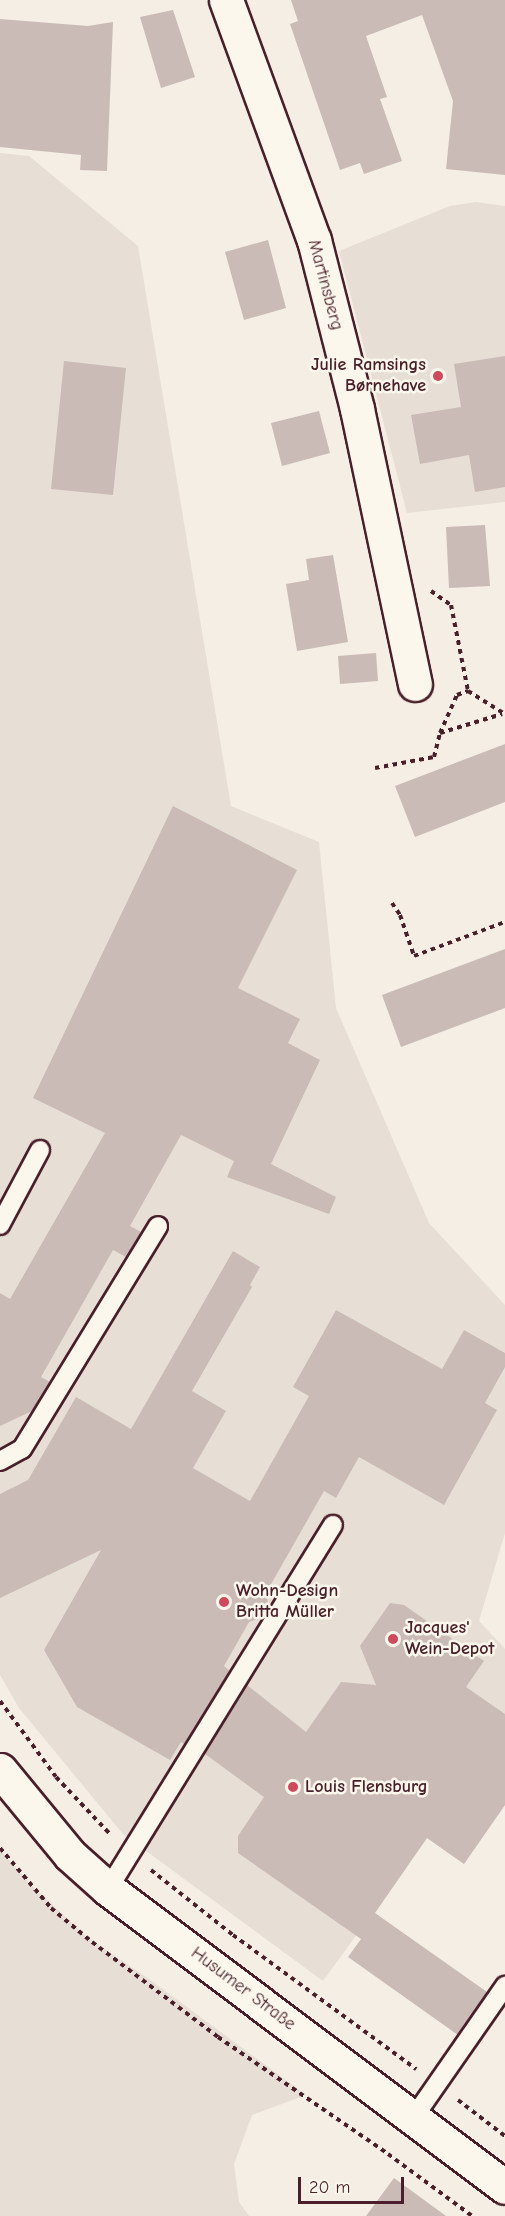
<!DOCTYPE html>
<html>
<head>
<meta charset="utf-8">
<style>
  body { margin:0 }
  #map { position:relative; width:505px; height:2216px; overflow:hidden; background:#f4eee4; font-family:"Comic Neue",sans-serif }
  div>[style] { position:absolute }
  .built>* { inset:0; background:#e7dfd6 }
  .building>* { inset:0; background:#cabbb6 }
  .path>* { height:4px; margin-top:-2px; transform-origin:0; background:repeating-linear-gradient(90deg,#4a1f2b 0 4.5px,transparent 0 9px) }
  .roads { filter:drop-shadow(2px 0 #4a1f2b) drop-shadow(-2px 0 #4a1f2b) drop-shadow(0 2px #4a1f2b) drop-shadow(0 -2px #4a1f2b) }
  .service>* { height:18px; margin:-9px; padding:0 9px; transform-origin:9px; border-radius:9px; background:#fbf7ec }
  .minor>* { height:33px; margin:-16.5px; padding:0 16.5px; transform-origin:16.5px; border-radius:16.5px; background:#fbf7ec }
  .secondary>* { height:33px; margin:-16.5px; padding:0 16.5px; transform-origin:16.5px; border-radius:16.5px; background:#fbf7ec }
  .dots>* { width:16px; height:16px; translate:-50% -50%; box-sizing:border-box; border:3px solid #fbf7ec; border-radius:50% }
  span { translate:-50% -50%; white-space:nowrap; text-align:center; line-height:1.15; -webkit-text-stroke:5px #fbf7ec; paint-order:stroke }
  .street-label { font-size:18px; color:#4a1f2b }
  .poi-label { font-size:18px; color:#4a1f2b; font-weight:700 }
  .right { translate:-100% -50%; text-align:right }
  .left { translate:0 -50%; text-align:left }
  .scale { position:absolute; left:298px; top:2177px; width:106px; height:27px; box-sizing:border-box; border:3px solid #4a1f2b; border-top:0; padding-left:8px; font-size:18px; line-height:21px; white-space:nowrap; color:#4a1f2b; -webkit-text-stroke:4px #fbf7ec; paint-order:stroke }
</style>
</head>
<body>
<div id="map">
  <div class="built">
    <div style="clip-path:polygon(0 153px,29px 156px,138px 246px,231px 806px,319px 842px,336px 1008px,429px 1223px,505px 1305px,505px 1533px,479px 1621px,505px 1649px,505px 1805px,464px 1864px,427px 1838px,323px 1981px,123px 1834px,19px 1708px,0 1675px)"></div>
    <div style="clip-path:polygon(476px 202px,505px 206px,505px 502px,407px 513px,339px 251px,450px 206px)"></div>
    <div style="clip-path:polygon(0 1850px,30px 1884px,87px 1937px,149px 1979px,306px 2095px,252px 2115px,234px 2164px,239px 2202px,249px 2216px,0 2216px)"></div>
  </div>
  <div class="building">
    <div style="clip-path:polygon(291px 0,505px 0,505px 175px,446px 169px,453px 101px,422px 15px,366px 36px,387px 97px,380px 99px,402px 161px,364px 174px,360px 163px,340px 170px,290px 24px,298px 21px)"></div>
    <div style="clip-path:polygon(173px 10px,195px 77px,161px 88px,140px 17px)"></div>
    <div style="clip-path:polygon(0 19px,88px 26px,113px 22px,107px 171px,80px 170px,81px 155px,0 147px)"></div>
    <div style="clip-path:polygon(268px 240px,286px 308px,244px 320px,225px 252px)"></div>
    <div style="clip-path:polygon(505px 356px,505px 487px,475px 492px,469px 455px,420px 464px,411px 415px,461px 407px,454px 364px)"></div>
    <div style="clip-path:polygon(64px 361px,126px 368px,113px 495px,51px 489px)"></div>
    <div style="clip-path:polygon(319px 411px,330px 453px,282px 466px,271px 423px)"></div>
    <div style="clip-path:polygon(485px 525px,490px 586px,449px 588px,446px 527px)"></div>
    <div style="clip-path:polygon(333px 555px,348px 642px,297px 651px,286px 584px,309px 580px,306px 559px)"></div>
    <div style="clip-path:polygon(376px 653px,378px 681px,340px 684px,338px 656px)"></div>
    <div style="clip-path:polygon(505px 744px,505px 802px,415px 837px,395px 786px)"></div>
    <div style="clip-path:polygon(173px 806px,297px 870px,238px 988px,300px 1019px,288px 1043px,320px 1060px,271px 1164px,336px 1197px,329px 1214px,227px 1177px,234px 1161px,181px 1135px,130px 1226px,141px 1232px,126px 1257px,113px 1250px,41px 1377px,50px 1382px,32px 1411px,0 1426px,0 1293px,10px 1299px,105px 1133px,33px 1098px)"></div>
    <div style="clip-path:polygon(505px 949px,505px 1008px,401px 1047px,382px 995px)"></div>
    <div style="clip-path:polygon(233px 1251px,260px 1267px,250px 1285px,252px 1287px,192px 1391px,226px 1411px,193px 1468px,250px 1501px,309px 1396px,293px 1387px,336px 1310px,442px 1369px,464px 1330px,505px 1353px,505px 1367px,485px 1403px,497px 1410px,444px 1505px,359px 1457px,336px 1498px,324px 1491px,266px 1593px,269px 1607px,262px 1618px,249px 1622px,224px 1666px,230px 1671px,184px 1744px,181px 1742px,170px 1760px,77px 1707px,44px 1650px,101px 1550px,0 1598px,0 1494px,28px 1480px,76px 1397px,131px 1429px)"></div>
    <div style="clip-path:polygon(390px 1603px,404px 1605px,484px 1661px,466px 1687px,505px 1714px,505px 1805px,464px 1864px,427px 1838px,375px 1913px,487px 1992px,458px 2035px,348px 1957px,361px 1939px,238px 1853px,238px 1836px,264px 1797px,205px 1754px,247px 1685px,306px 1732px,341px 1682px,376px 1685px,360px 1646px)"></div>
    <div style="clip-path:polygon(394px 2178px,446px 2216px,366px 2216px)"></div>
  </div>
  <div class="path">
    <div style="left:431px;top:591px;width:24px;rotate:35deg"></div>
    <div style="left:451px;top:605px;width:88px;rotate:78.8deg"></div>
    <div style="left:468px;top:691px;width:44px;rotate:31.9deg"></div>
    <div style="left:440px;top:733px;width:65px;rotate:-17deg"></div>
    <div style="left:375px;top:768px;width:60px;rotate:-10.6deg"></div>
    <div style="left:434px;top:757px;width:25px;rotate:-76deg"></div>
    <div style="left:440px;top:733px;width:42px;rotate:-65.9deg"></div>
    <div style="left:457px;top:695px;width:12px;rotate:-20deg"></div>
    <div style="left:392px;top:903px;width:14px;rotate:56deg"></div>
    <div style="left:400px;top:915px;width:43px;rotate:71.1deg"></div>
    <div style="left:414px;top:956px;width:97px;rotate:-20.5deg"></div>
    <div style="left:0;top:1701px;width:94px;rotate:53.6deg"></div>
    <div style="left:56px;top:1777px;width:80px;rotate:46.5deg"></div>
    <div style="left:0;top:1848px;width:79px;rotate:49.6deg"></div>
    <div style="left:51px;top:1908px;width:53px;rotate:39.7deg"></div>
    <div style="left:92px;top:1942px;width:158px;rotate:37deg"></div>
    <div style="left:218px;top:2037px;width:206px;rotate:34.5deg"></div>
    <div style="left:388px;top:2154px;width:104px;rotate:36.4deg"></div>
    <div style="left:151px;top:1870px;width:105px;rotate:38.4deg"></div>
    <div style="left:233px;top:1935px;width:227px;rotate:36.2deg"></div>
    <div style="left:458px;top:2100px;width:59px;rotate:37.5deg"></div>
  </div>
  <div class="roads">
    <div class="service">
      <div style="left:0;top:1225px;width:85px;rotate:-61.9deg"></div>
      <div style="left:0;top:1461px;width:25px;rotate:-29deg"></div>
      <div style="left:22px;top:1449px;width:261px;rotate:-58.6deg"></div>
      <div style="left:108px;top:1889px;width:428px;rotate:-58.3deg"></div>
      <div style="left:414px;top:2117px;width:160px;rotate:-55.2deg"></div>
    </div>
    <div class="minor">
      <div style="left:226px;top:0;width:256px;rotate:69.9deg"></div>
      <div style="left:314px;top:240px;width:174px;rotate:75.7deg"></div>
      <div style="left:357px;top:409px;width:281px;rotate:78.1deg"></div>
    </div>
    <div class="secondary">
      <div style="left:0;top:1770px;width:110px;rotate:50.5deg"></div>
      <div style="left:70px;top:1855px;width:51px;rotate:41.8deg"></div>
      <div style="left:108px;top:1889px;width:496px;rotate:36.9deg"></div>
    </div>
  </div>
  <div class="dots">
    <div style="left:438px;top:376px;background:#d1495b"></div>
    <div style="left:224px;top:1602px;background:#d1495b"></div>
    <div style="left:393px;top:1639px;background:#d1495b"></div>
    <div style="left:293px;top:1787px;background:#d1495b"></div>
  </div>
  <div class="street-label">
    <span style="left:325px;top:285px;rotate:75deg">Martinsberg</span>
    <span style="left:243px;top:1989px;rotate:37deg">Husumer Straße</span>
  </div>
  <div class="poi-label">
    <span class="right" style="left:426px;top:376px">Julie Ramsings<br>Børnehave</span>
    <span class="left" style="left:236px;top:1602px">Wohn-Design<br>Britta Müller</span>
    <span class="left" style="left:405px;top:1639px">Jacques'<br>Wein-Depot</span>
    <span class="left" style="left:305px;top:1787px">Louis Flensburg</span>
  </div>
  <div class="scale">20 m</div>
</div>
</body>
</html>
